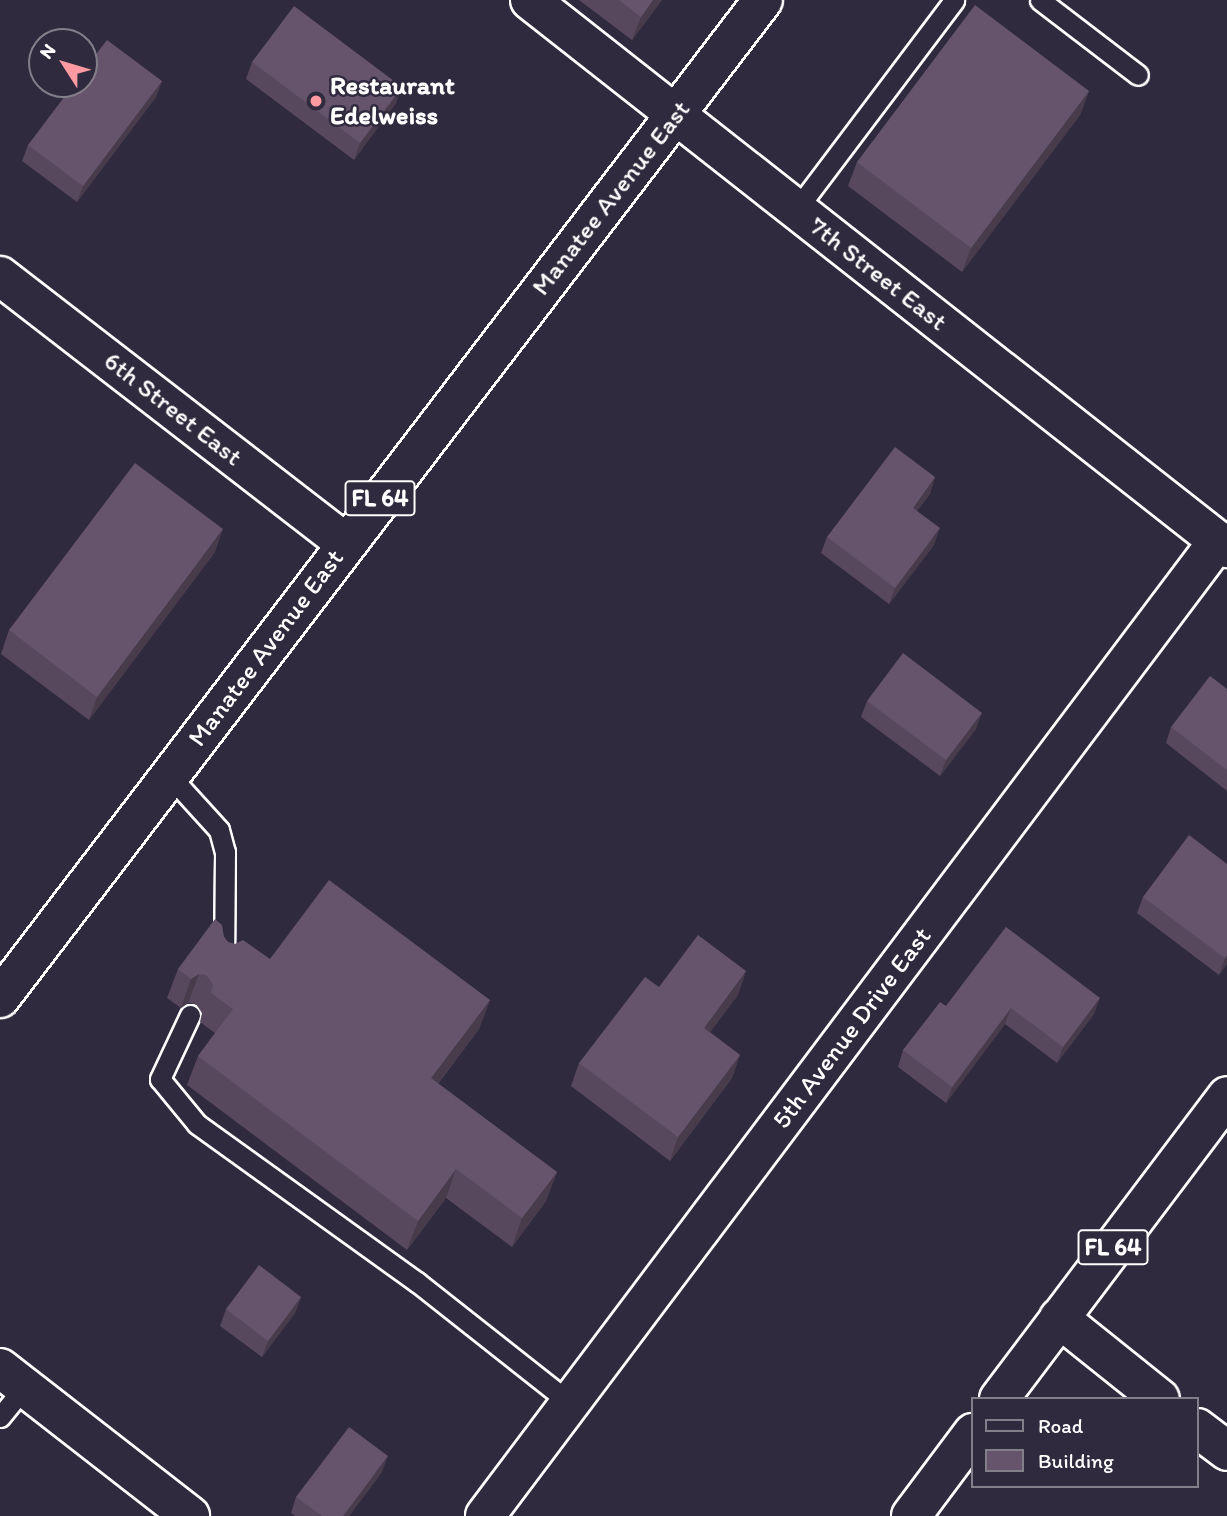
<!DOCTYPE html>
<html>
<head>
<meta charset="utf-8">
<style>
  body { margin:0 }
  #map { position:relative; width:1227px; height:1516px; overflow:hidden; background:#2f2a3d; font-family:Itim,sans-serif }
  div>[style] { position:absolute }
  .roads { filter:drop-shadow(2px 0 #fff) drop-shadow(-2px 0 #fff) drop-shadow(0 2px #fff) drop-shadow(0 -2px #fff) }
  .lane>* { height:19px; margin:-9.5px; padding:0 9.5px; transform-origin:9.5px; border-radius:9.5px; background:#2f2a3d }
  .street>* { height:38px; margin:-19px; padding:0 19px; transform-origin:19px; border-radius:19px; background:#2f2a3d }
  .primary>* { height:38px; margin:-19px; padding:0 19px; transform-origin:19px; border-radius:19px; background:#2f2a3d }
  .wall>* { inset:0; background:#58485e }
  .shaded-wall>* { inset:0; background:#473b4c }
  .building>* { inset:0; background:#66546d }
  .dots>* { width:19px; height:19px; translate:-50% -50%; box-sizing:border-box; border:4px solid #2f2a3d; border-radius:50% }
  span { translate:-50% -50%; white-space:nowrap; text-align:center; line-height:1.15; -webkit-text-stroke:5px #2f2a3d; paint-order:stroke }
  .shield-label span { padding:2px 5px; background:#2f2a3d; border:2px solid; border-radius:5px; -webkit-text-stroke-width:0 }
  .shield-label { font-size:24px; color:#fff; font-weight:700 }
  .poi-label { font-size:26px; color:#fff; font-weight:700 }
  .left { translate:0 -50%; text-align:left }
  .street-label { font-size:26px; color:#fff }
  .legend { position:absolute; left:971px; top:1397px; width:228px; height:91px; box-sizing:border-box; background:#2f2a3d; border:2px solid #827f8b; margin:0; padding:9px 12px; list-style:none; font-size:21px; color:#fff }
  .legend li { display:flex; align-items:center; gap:14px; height:35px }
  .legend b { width:35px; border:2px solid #827f8b }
  .north { position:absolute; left:28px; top:28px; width:70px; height:70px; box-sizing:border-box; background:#2f2a3d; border:2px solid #827f8b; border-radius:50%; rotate:307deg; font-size:19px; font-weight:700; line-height:28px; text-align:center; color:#fff }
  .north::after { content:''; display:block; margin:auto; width:24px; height:32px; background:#ff9aa2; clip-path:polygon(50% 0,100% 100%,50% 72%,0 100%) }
</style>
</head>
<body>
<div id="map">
  <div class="roads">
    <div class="lane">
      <div style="left:1040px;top:0;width:123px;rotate:37.4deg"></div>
      <div style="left:796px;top:210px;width:263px;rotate:-53deg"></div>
      <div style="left:169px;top:775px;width:74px;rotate:47.7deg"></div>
      <div style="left:219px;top:830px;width:23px;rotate:75deg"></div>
      <div style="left:225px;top:852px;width:109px;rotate:90.5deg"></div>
      <div style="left:190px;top:1015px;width:71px;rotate:115.1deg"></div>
      <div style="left:160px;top:1079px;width:58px;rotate:50.6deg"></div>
      <div style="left:197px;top:1124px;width:271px;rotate:35.7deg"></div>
      <div style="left:417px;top:1282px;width:195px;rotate:38.3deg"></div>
      <div style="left:0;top:1417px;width:38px;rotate:-51deg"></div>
    </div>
    <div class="street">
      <div style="left:530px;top:0;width:887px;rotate:38.18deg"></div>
      <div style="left:0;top:276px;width:437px;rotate:37.7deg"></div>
      <div style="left:1059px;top:1318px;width:129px;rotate:38.7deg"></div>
      <div style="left:0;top:1368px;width:241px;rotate:37.9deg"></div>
      <div style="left:1197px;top:1428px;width:38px;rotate:37deg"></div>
      <div style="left:485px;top:1516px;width:1220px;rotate:-53.06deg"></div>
    </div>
    <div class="primary">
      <div style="left:0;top:998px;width:1256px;rotate:-52.6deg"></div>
      <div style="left:999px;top:1399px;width:379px;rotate:-53deg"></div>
      <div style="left:911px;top:1516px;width:104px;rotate:-53.2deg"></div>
    </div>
  </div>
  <div class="wall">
    <div style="clip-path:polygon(579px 0,662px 0,632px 40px)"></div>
    <div style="clip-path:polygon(252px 62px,402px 87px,396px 103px,354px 160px,246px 79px)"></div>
    <div style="clip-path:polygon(162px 81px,156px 97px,77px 202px,22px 161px,28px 145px)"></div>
    <div style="clip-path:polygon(1089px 91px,1080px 115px,962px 272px,848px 186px,857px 162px)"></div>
    <div style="clip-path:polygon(935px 477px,930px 494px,917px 511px,934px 545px,889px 604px,821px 553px,827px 537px)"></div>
    <div style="clip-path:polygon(215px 552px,89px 720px,1px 654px,9px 630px)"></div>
    <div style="clip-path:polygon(1227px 689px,1227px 791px,1166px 743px,1171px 727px)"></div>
    <div style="clip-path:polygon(867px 701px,976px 729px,940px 776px,861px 717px)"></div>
    <div style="clip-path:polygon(1227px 864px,1227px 964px,1219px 975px,1137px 913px,1143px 897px)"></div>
    <div style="clip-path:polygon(1006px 927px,1094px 1014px,1057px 1063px,1005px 1024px,946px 1103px,898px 1067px,903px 1050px,946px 1006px)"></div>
    <div style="clip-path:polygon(224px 937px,228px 942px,270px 959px,490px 1000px,479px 1029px,438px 1084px,557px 1172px,546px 1201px,512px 1247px,446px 1198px,407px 1250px,187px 1085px,198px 1056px,215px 1033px,200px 1022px,202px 1013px,196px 1004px,188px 1003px,181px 1008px,167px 998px,178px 969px)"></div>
    <div style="clip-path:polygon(746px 971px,738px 995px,710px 1032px,740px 1055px,732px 1078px,670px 1161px,571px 1086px,579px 1063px,659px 987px)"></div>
    <div style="clip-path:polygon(301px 1297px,295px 1313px,262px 1357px,220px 1326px,226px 1309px)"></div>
    <div style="clip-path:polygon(382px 1472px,349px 1516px,295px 1516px,291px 1513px,296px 1497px)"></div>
  </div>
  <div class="shaded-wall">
    <div style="clip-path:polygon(653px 0,662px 0,632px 40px,641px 17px)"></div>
    <div style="clip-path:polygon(162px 81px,156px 97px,77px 202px,83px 186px)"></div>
    <div style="clip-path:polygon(402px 87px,396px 103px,354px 160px,360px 143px)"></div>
    <div style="clip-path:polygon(1089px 91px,1080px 115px,962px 272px,971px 248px)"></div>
    <div style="clip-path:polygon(935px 477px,930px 494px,907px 524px,913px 508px)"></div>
    <div style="clip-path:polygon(940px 528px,934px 545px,889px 604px,895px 588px)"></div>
    <div style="clip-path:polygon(223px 529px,215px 552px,89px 720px,97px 697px)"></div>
    <div style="clip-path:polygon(982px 713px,976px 729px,940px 776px,946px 760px)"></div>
    <div style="clip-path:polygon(1227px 955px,1227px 964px,1219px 975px,1225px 958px)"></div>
    <div style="clip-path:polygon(746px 971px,738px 995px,696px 1051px,704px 1028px)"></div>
    <div style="clip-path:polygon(199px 974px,188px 1003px,181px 1008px,191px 979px)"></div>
    <div style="clip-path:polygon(1100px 998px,1094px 1014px,1057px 1063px,1063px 1047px)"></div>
    <div style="clip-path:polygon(490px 1000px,479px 1029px,420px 1107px,431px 1078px)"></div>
    <div style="clip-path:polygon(1011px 1008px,1005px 1024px,946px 1103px,952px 1087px)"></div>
    <div style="clip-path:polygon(740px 1055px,732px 1078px,670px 1161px,678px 1137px)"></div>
    <div style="clip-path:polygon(456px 1169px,446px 1198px,407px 1250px,418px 1221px)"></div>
    <div style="clip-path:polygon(557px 1172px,546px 1201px,512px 1247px,522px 1218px)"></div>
    <div style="clip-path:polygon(301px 1297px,295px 1313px,262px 1357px,268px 1341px)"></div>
    <div style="clip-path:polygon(388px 1456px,382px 1472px,349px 1516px,343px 1516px)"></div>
  </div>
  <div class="building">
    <div style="clip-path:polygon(619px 0,653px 0,641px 17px)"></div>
    <div style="clip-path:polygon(975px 5px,1089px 91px,971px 248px,857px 162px)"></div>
    <div style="clip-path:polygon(294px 6px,402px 87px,360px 143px,252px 62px)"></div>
    <div style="clip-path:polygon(107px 40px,162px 81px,83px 186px,28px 145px,74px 84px,84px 84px,84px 70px)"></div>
    <div style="clip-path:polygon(895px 447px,935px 477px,913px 508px,940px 528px,895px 588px,827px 537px)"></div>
    <div style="clip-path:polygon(135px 463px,223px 529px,97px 697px,9px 630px)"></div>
    <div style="clip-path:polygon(903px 653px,982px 713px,946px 760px,867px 701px)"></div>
    <div style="clip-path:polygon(1210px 676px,1227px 689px,1227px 770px,1171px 727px)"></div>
    <div style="clip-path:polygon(1189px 835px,1227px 864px,1227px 955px,1225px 958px,1143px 897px)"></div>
    <div style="clip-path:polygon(329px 880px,490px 1000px,431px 1078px,557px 1172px,522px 1218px,456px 1169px,418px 1221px,198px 1056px,233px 1009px,211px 993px,213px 984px,206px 975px,199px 974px,191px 979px,178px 969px,215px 919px,222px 925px,224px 937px,228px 942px,235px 944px,243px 940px,270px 959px)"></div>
    <div style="clip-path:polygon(1006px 927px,1100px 998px,1063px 1047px,1011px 1008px,952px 1087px,903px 1050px,940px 1002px,946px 1006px)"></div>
    <div style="clip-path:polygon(698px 935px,746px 971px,704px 1028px,740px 1055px,678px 1137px,579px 1063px,645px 977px,659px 987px)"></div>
    <div style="clip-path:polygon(259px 1265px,301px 1297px,268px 1341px,226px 1309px)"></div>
    <div style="clip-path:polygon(349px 1427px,388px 1456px,343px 1516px,322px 1516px,296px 1497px)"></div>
  </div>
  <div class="dots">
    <div style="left:316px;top:101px;background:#ff9aa2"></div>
  </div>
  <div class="shield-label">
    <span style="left:380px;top:498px">FL 64</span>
    <span style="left:1113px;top:1247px">FL 64</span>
  </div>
  <div class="poi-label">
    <span class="left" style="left:330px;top:101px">Restaurant<br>Edelweiss</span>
  </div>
  <div class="street-label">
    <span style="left:611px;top:198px;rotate:-52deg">Manatee Avenue East</span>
    <span style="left:878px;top:274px;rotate:38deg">7th Street East</span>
    <span style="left:173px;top:409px;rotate:38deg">6th Street East</span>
    <span style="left:266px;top:648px;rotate:-53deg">Manatee Avenue East</span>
    <span style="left:852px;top:1028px;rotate:-53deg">5th Avenue Drive East</span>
  </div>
  <ul class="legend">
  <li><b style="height:9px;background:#2f2a3d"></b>Road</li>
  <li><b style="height:19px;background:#66546d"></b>Building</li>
  </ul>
  <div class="north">N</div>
</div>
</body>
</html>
